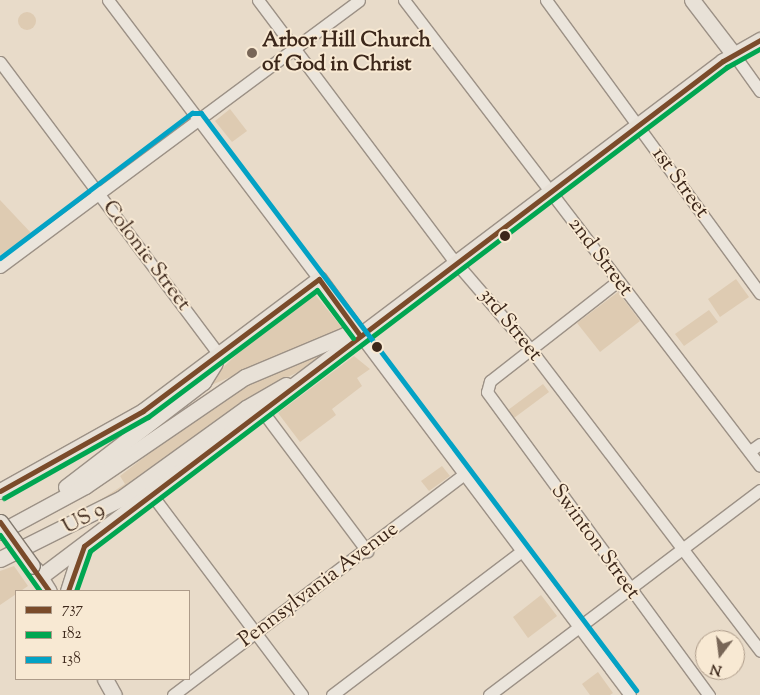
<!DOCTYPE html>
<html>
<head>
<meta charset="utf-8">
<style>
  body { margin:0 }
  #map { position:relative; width:760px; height:695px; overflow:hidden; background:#e8dbc9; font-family:"Sorts Mill Goudy",serif }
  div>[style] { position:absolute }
  .green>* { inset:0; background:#decbb2 }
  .round { border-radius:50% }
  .roads { filter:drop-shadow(1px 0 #9c9186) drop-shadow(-1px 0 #9c9186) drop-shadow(0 1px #9c9186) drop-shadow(0 -1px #9c9186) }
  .minor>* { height:11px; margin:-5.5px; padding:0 5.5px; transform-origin:5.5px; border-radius:5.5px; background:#ebe5dc }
  .major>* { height:15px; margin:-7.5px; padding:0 7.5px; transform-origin:7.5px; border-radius:7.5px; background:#e8e1d7 }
  .bridges { filter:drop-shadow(1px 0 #837a6f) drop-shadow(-1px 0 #837a6f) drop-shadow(0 1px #837a6f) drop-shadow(0 -1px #837a6f) }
  .major-bridge>* { height:15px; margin:-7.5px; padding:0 7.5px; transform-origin:7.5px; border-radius:7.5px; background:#e8e1d7 }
  .bus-1>* { height:5px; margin:-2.5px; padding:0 2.5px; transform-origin:2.5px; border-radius:2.5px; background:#7a4b2a }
  .bus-2>* { height:5px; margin:-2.5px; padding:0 2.5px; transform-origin:2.5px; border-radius:2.5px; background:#00a651 }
  .bus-3>* { height:5px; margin:-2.5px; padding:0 2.5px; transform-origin:2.5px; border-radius:2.5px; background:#03a2c5 }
  .dots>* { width:14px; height:14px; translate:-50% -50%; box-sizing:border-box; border:2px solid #f8e9d3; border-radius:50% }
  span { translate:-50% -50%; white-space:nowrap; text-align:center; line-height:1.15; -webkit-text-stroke:4px #f8e9d3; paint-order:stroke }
  .poi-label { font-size:21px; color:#3c271a; font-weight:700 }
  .left { translate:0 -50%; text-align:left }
  .street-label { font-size:21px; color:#3c271a }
  .legend { position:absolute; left:15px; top:590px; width:175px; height:90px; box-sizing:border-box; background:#f8e9d3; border:1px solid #ad9b89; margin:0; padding:6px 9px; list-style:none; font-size:15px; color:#3c271a }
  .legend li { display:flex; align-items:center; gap:10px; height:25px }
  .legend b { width:25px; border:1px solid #ad9b89 }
  .north { position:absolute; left:695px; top:630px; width:50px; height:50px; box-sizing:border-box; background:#f8e9d3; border:1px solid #ad9b89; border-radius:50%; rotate:195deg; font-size:14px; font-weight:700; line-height:20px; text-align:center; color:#3c271a }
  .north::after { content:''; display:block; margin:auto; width:18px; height:22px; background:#786657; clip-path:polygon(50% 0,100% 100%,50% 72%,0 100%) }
</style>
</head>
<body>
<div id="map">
  <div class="green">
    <div class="round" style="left:18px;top:12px;width:18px;height:18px"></div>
    <div style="clip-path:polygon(230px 109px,247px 131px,232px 142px,215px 121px)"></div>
    <div style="clip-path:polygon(0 200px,32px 234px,0 255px)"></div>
    <div style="clip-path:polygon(736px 279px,749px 297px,720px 317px,708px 299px)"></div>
    <div style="clip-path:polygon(313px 292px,344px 330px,199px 390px,262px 331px)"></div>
    <div style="clip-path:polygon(618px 292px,640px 321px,600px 352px,577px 323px)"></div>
    <div style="clip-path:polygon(709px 310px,718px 322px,684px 346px,675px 334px)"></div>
    <div style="clip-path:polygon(347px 341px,325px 358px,249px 397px,136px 483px,63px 524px,125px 484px,120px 476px,219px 399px)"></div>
    <div style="clip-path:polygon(354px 356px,370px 369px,357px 378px,362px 386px,332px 409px,336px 415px,300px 442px,278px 413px)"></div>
    <div style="clip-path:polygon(543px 384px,549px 392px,514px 418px,508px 410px)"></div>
    <div style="clip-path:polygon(442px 466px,450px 476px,429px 491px,421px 481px)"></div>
    <div style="clip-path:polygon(14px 566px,28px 586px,0 605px,0 571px)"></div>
    <div style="clip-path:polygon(541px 595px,557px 616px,528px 638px,513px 617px)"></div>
    <div style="clip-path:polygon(598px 672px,613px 693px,610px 695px,590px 695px,582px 684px)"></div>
  </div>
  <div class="roads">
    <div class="minor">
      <div style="left:108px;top:0;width:350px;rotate:52.9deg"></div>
      <div style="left:258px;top:0;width:323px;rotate:53.1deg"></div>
      <div style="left:452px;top:258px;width:121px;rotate:49.3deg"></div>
      <div style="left:531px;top:350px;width:378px;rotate:52.7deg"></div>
      <div style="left:404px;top:0;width:586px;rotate:52.62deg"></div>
      <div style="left:546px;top:0;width:363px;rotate:53.9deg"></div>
      <div style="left:735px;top:56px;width:43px;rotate:54.5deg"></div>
      <div style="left:0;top:62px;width:366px;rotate:53.2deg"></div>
      <div style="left:0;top:267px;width:447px;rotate:-36.6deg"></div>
      <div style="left:618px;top:281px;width:162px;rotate:142deg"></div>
      <div style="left:490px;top:381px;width:11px;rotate:105deg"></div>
      <div style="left:487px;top:392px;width:376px;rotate:53.8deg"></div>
      <div style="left:359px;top:334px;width:451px;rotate:53.1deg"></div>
      <div style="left:263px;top:412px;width:174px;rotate:53.2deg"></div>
      <div style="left:750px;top:451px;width:12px;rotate:-35deg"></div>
      <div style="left:152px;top:495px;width:250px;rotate:53.1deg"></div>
      <div style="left:173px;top:695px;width:365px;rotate:-37.2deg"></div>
      <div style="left:332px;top:695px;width:238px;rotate:-37.2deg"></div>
      <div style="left:489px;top:695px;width:340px;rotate:-37.1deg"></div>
    </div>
    <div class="major">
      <div style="left:692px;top:0;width:71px;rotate:52.5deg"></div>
      <div style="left:66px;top:487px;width:173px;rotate:-37.5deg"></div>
      <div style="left:203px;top:382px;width:22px;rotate:-58deg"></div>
      <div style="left:0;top:491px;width:164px;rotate:-29.2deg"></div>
      <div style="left:143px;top:411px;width:220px;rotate:-36.9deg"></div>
      <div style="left:319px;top:279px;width:68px;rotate:54deg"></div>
      <div style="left:0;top:532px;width:97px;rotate:-28.4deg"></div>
      <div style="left:85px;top:486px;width:194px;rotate:-34.3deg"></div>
      <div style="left:245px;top:377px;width:108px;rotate:-22.8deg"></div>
      <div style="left:345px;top:335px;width:14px;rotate:-4deg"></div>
      <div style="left:0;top:559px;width:134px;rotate:-26.6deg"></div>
      <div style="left:120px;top:499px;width:155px;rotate:-35.8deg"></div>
      <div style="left:246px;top:408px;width:46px;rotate:-29.9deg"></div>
      <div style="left:35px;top:569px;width:26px;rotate:58deg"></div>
      <div style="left:40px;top:577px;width:856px;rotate:-37.07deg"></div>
      <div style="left:723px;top:61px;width:43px;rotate:-29.6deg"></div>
      <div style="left:68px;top:591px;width:43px;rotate:-72.4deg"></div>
      <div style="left:105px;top:679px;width:18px;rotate:61deg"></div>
    </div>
  </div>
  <div class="bridges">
    <div class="major-bridge">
      <div style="left:0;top:522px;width:54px;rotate:54deg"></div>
    </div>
  </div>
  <div class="bus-1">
    <div style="left:0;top:491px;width:164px;rotate:-29.2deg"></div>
    <div style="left:143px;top:411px;width:220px;rotate:-36.9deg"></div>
    <div style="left:319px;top:279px;width:68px;rotate:54deg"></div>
    <div style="left:0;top:522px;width:85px;rotate:54.6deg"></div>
    <div style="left:68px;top:591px;width:48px;rotate:-70.4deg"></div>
    <div style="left:84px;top:546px;width:802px;rotate:-37.2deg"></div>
    <div style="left:723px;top:61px;width:43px;rotate:-29.6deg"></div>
  </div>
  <div class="bus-2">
    <div style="left:4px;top:498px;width:165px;rotate:-29.4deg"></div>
    <div style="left:148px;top:417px;width:211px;rotate:-36.9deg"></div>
    <div style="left:317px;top:290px;width:60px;rotate:53.1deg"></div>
    <div style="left:0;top:535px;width:69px;rotate:54.5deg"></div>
    <div style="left:76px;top:591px;width:42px;rotate:-70.7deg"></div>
    <div style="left:90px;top:551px;width:800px;rotate:-37.23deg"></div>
    <div style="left:727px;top:67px;width:38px;rotate:-29deg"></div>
  </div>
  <div class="bus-3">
    <div style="left:0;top:258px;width:241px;rotate:-37.1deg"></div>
    <div style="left:192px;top:113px;width:9px"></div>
    <div style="left:201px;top:113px;width:723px;rotate:52.99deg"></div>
  </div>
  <div class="dots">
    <div style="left:252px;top:53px;background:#786657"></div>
    <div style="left:505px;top:236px;background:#3c271a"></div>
    <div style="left:377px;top:347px;background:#3c271a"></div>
  </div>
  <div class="poi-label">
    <span class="left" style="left:262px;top:53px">Arbor Hill Church<br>of God in Christ</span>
  </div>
  <div class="street-label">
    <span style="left:680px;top:183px;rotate:54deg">1st Street</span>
    <span style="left:146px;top:256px;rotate:53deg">Colonie Street</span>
    <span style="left:600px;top:257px;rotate:53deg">2nd Street</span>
    <span style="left:510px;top:325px;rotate:51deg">3rd Street</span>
    <span style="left:84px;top:519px;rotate:-28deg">US 9</span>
    <span style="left:595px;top:542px;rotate:54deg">Swinton Street</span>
    <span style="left:319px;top:585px;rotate:-37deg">Pennsylvania Avenue</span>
  </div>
  <ul class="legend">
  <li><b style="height:6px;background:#7a4b2a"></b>737</li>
  <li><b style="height:6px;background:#00a651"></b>182</li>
  <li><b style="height:6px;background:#03a2c5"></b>138</li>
  </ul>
  <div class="north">N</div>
</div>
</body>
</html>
